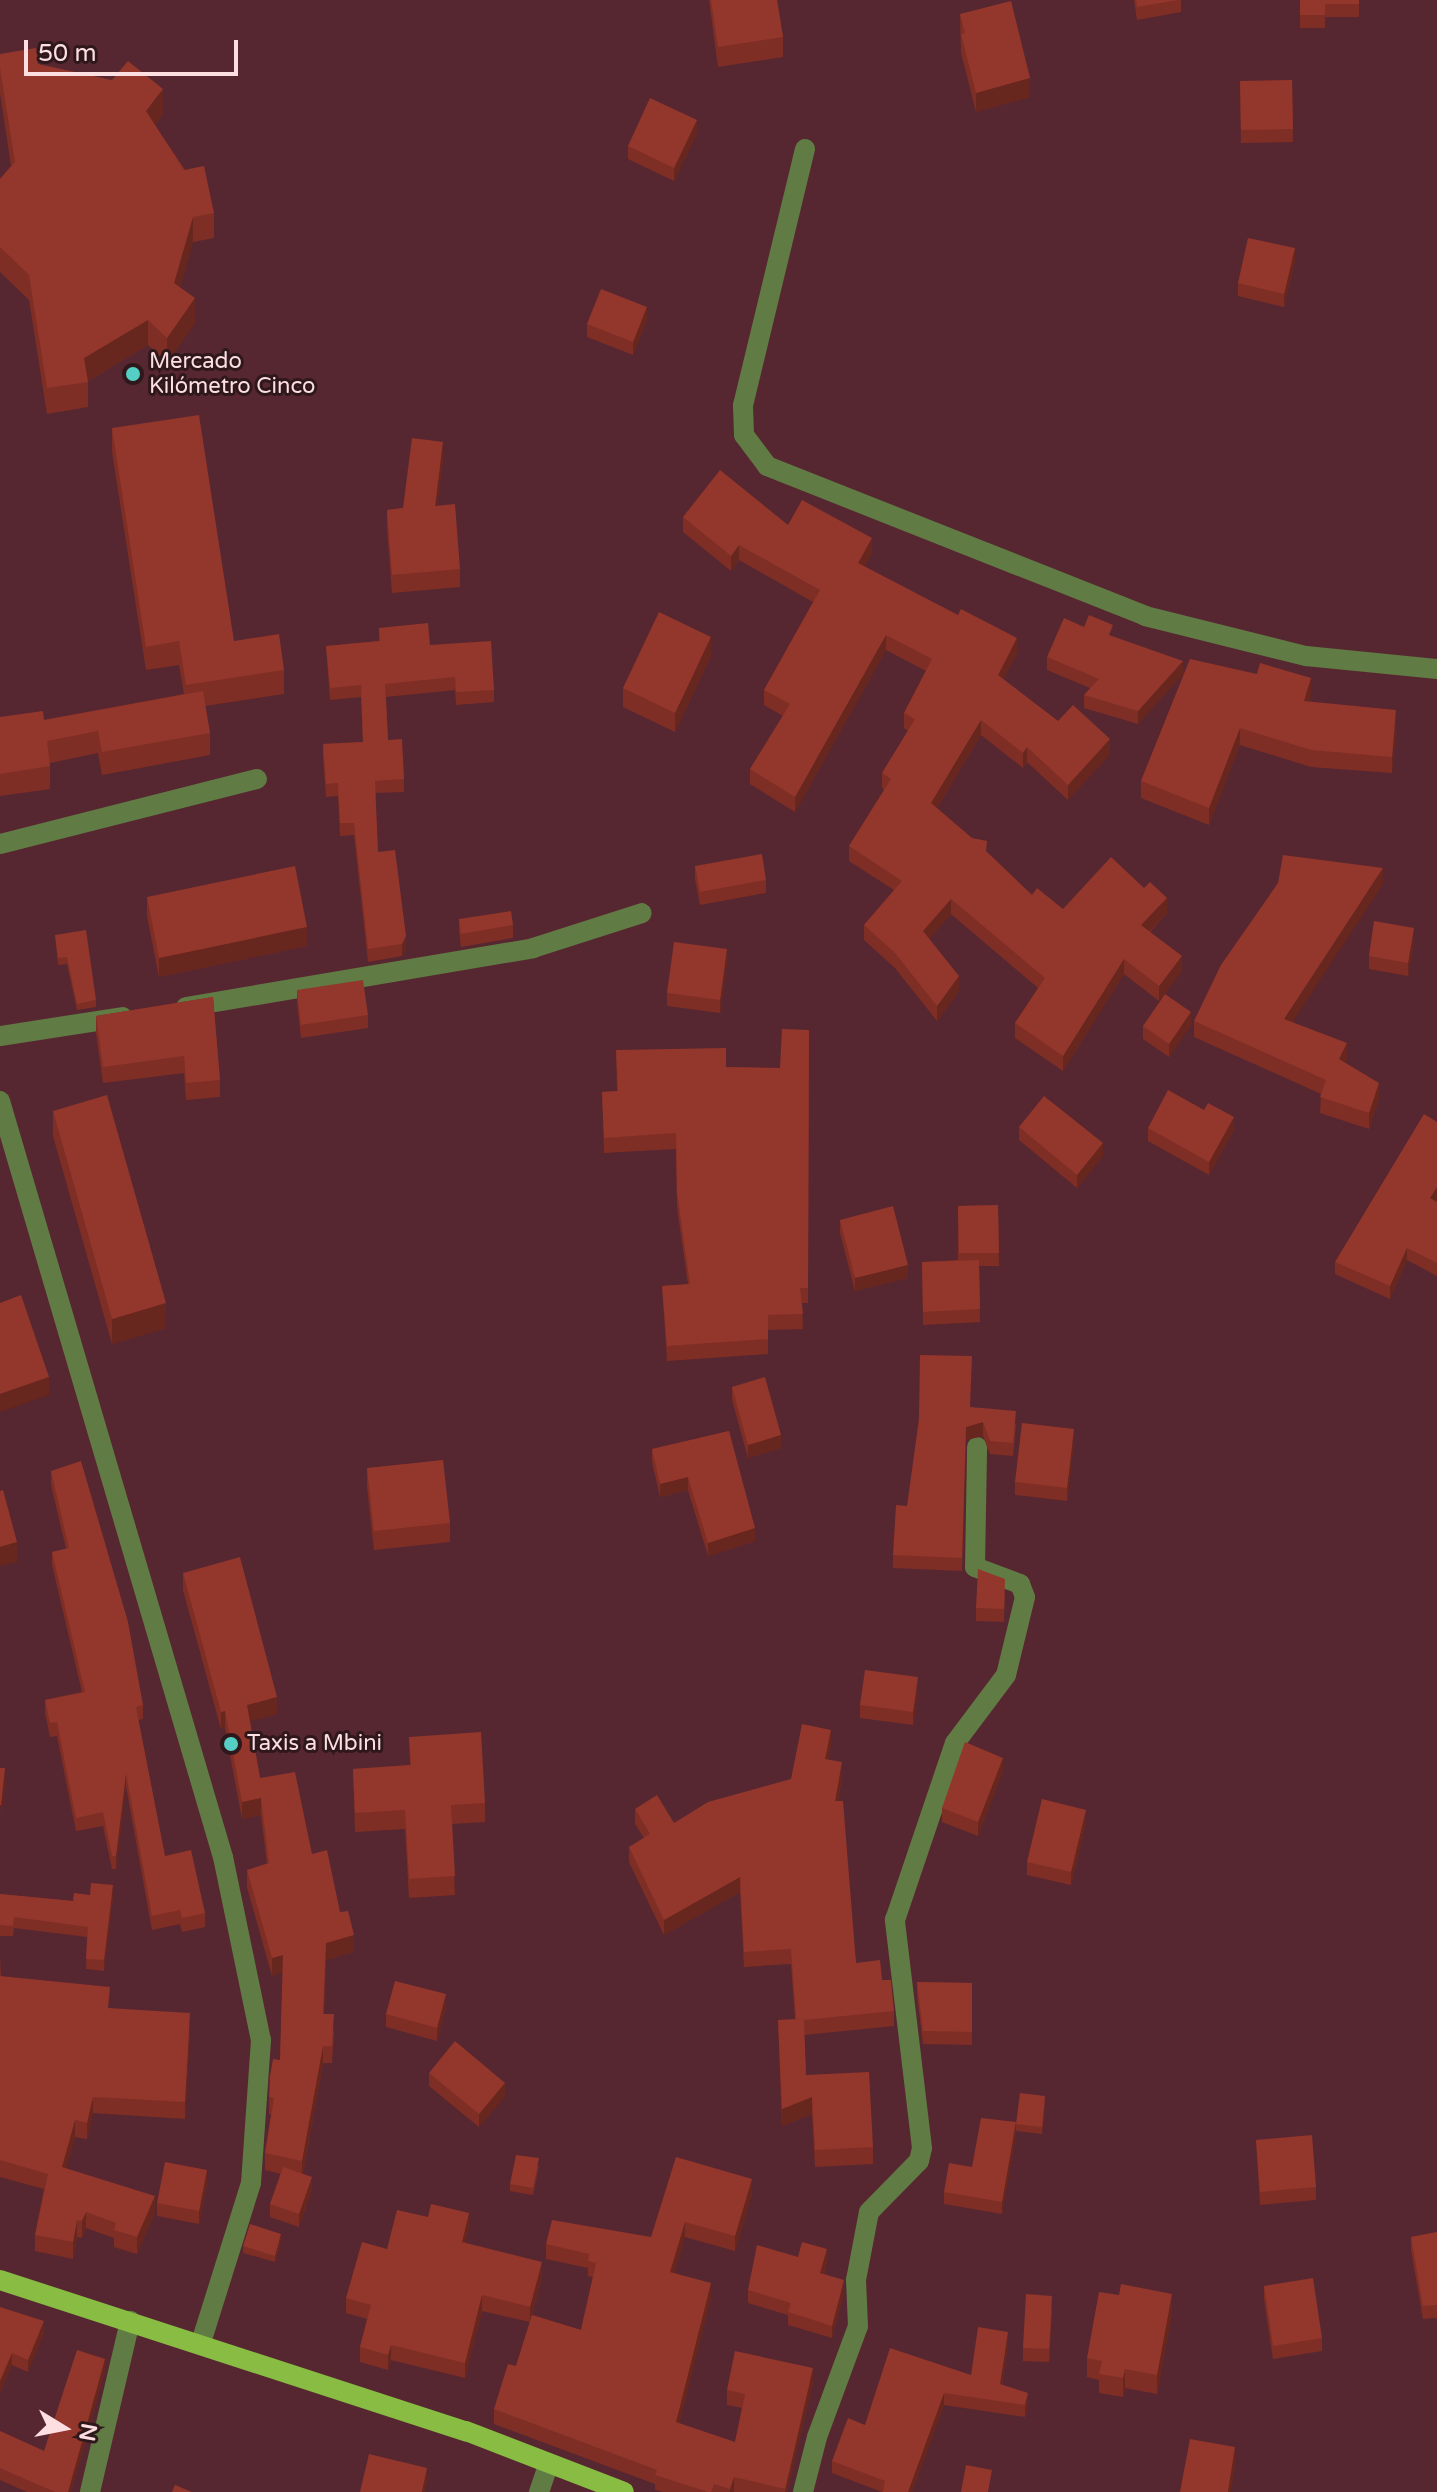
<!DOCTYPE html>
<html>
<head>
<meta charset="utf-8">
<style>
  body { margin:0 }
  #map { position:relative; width:1437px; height:2492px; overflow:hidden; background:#562730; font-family:"Varela Round",sans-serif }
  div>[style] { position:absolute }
  .minor>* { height:20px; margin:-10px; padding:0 10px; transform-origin:10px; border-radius:10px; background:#617b44 }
  .major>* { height:20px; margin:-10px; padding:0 10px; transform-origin:10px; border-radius:10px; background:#88bc43 }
  .wall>* { inset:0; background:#7e2e25 }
  .shaded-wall>* { inset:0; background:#67261e }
  .building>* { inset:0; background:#93362b }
  .dots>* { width:22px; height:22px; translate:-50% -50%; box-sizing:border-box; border:4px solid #2e181c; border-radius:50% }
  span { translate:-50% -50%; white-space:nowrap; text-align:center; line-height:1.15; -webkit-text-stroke:6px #2e181c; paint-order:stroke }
  .poi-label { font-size:22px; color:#fddee1 }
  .left { translate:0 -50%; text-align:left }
  .north { position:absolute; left:24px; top:2388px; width:80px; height:80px; -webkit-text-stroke:6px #2e181c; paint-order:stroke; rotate:100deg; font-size:22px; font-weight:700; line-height:32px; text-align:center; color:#fddee1 }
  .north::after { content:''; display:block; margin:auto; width:28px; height:36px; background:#fddee1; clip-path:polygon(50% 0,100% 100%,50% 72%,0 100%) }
  .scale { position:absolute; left:24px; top:40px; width:214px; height:36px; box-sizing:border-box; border:4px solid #fddee1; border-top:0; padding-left:10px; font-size:24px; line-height:28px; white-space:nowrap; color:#fddee1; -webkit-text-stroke:6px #2e181c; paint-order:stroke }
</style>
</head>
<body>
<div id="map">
  <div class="minor">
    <div style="left:805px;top:149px;width:264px;rotate:103.6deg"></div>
    <div style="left:743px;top:406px;width:29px;rotate:88deg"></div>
    <div style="left:744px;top:435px;width:39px;rotate:53deg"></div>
    <div style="left:767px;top:466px;width:407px;rotate:21.6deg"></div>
    <div style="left:1145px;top:616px;width:166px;rotate:14deg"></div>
    <div style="left:1306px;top:656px;width:132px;rotate:5.7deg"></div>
    <div style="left:0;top:844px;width:265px;rotate:-14.2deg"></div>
    <div style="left:186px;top:1007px;width:352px;rotate:-9.6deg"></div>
    <div style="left:533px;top:948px;width:114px;rotate:-17.8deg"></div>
    <div style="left:0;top:1036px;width:124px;rotate:-8.8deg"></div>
    <div style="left:0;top:1101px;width:788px;rotate:73.57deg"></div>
    <div style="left:223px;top:1857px;width:187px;rotate:78.3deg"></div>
    <div style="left:261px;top:2040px;width:143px;rotate:94deg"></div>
    <div style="left:251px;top:2183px;width:168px;rotate:107.4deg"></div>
    <div style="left:90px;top:2492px;width:176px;rotate:-76.8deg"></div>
    <div style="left:539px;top:2492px;width:28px;rotate:-71deg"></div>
    <div style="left:803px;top:2492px;width:57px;rotate:-75.7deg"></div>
    <div style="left:817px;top:2437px;width:118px;rotate:-69.7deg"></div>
    <div style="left:858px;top:2326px;width:46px;rotate:-92.5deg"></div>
    <div style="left:856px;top:2280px;width:69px;rotate:-79.2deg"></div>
    <div style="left:869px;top:2212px;width:71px;rotate:-45.6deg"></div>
    <div style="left:919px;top:2161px;width:13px;rotate:-77deg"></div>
    <div style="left:922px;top:2148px;width:230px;rotate:-96.8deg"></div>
    <div style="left:895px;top:1920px;width:187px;rotate:-71.3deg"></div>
    <div style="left:955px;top:1743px;width:85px;rotate:-53.1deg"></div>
    <div style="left:1006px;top:1675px;width:80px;rotate:-76.3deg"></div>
    <div style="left:1025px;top:1597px;width:14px;rotate:-111deg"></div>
    <div style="left:1020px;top:1584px;width:48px;rotate:-159.3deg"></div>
    <div style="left:975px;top:1567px;width:120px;rotate:-89deg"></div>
  </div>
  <div class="major">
    <div style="left:0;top:2280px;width:490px;rotate:18deg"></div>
    <div style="left:466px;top:2431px;width:169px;rotate:21.1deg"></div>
  </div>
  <div class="wall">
    <div style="clip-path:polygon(709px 0,777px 0,783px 37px,783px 57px,718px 67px)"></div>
    <div style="clip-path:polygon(1134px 0,1181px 0,1181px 12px,1137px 20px)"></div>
    <div style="clip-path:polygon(1300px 0,1359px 0,1359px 17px,1325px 17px,1325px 28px,1300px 28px)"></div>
    <div style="clip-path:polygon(960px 14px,1030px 97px,976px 112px,961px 53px)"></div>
    <div style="clip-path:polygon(0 54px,38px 64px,163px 114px,155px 125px,214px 213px,214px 238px,193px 242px,180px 287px,195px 323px,167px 363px,148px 345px,88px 381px,88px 407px,47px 414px,29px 300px,0 272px,0 179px,11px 166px,0 93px)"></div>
    <div style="clip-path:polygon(1292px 80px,1293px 142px,1241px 143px,1240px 81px)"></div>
    <div style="clip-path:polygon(697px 133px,674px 181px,628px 159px,628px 146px)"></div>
    <div style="clip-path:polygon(1295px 261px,1284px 307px,1238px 296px,1238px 283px)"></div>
    <div style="clip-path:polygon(647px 320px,633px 355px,587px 337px,587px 324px)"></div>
    <div style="clip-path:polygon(112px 428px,234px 641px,284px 670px,284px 694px,205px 706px,210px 733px,210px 755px,102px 775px,98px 753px,50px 763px,50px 789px,0 796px,0 717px,44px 720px,184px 694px,179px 665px,146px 670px,112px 452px)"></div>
    <div style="clip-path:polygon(443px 460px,437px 505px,460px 569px,460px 587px,392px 593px,387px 528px,387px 510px,403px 508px)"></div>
    <div style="clip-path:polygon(683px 517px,788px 525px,872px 553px,864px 566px,1017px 653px,1003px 680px,1058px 721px,1110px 754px,1068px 800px,1027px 762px,1023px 768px,981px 735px,937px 808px,987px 853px,1032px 895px,1063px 909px,1167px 913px,1150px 932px,1182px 971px,1159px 1001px,1124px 974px,1063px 1071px,1015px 1038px,1015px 1023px,1038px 988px,951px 914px,929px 939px,959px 991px,937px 1021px,895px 968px,864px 940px,864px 925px,894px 890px,849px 861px,849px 846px,884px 790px,882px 788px,882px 773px,908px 731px,904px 728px,904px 713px,926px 671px,886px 650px,795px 812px,750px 784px,750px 769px,783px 716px,764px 705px,764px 690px,813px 602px,739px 560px,731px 571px,683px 532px)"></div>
    <div style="clip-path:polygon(1084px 627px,1113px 637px,1183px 674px,1138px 724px,1084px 708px,1084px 695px,1090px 688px,1047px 670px,1047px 657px)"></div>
    <div style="clip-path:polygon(379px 628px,430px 645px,494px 690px,494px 702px,456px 705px,455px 690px,386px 697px,388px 740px,404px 779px,404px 792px,375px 793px,378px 852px,406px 949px,402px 956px,368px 962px,354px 835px,340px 836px,338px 796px,326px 797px,323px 757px,323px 744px,363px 742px,361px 697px,330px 700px,326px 646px,379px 641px)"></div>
    <div style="clip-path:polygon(711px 656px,675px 732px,623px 707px,623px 688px)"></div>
    <div style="clip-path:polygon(1190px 659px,1311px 695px,1309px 702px,1396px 727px,1392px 773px,1311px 767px,1240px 745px,1209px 825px,1141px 798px,1141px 781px)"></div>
    <div style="clip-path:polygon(695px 866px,766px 880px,766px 893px,700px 905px,695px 879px)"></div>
    <div style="clip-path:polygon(1383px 884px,1292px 1022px,1347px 1059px,1345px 1063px,1379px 1099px,1369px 1129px,1320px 1113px,1321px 1094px,1194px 1037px,1194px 1021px)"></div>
    <div style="clip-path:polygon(147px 897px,307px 946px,159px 977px,147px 916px)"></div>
    <div style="clip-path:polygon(459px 919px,513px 925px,513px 938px,461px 947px,459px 932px)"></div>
    <div style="clip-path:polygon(55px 935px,96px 1000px,96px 1007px,77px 1010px,67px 964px,58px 965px)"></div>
    <div style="clip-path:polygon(1414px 941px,1408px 976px,1369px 969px,1369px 956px)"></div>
    <div style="clip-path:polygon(727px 962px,720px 1013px,667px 1006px,667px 993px)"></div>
    <div style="clip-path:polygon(297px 990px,368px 1015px,368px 1028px,301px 1038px,297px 1003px)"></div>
    <div style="clip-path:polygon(213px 997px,220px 1080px,220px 1097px,186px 1100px,184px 1073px,103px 1083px,96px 1033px,96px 1016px)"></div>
    <div style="clip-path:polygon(1191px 1025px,1169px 1057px,1143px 1039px,1143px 1026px)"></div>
    <div style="clip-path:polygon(809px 1030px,808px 1303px,802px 1303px,803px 1329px,768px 1330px,768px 1354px,667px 1361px,662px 1286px,688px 1284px,677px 1207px,676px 1149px,604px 1153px,602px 1092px,617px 1091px,616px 1050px,726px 1067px,780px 1068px)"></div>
    <div style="clip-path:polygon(1204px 1110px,1234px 1130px,1209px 1175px,1148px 1141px,1148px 1128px)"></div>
    <div style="clip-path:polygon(53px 1111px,166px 1328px,112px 1344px,53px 1136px)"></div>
    <div style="clip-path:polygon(1437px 1122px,1437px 1276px,1407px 1260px,1390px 1299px,1335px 1274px,1335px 1262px)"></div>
    <div style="clip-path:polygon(1019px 1127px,1103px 1156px,1077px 1188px,1019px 1140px)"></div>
    <div style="clip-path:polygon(998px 1205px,999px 1266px,979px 1266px,980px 1322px,923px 1325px,922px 1262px,958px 1260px,958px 1206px)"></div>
    <div style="clip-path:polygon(840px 1220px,908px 1278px,855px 1291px,840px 1233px)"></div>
    <div style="clip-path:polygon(732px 1387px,781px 1448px,748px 1458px,732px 1400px)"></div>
    <div style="clip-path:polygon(971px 1407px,1016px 1424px,1013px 1456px,990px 1454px,983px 1436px,966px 1440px,962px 1571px,893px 1568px,893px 1555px,907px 1506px)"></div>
    <div style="clip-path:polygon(729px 1431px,755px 1541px,708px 1556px,688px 1490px,660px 1497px,652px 1462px,652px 1449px)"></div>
    <div style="clip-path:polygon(1074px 1443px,1067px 1501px,1015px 1495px,1015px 1482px)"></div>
    <div style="clip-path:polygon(367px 1468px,450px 1523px,450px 1542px,374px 1550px,367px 1487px)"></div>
    <div style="clip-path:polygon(51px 1471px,143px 1705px,143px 1719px,138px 1720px,165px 1856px,205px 1913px,205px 1927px,182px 1932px,180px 1924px,152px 1930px,126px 1786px,116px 1869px,112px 1869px,103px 1826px,76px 1831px,57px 1736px,50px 1737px,45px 1713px,45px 1700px,82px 1692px,52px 1565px,52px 1552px,66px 1549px,51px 1485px)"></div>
    <div style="clip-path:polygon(183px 1573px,277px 1714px,250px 1721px,260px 1778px,312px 1854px,340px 1912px,354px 1952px,326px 1960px,324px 2014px,334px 2032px,332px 2063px,323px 2063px,303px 2174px,312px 2190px,299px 2227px,270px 2217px,270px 2204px,281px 2174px,265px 2170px,265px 2153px,271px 2115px,269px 2114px,269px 2097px,280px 2060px,283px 1972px,272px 1976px,247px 1887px,247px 1870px,267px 1864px,261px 1815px,242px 1819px,225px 1728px,221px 1729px,183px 1590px)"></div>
    <div style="clip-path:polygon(1005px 1592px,1004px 1622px,976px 1621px,976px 1608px)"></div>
    <div style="clip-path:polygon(918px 1690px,913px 1725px,860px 1718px,860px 1705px)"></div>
    <div style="clip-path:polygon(409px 1737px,485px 1803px,485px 1822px,452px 1824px,455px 1895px,409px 1898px,405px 1829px,355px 1832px,353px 1769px,410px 1765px)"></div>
    <div style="clip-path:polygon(831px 1745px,828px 1759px,842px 1777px,838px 1801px,856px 1963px,882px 1980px,894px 2011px,894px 2026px,804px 2035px,806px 2075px,873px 2147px,873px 2164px,815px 2167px,812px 2114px,782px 2126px,778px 2020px,795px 2019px,791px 1964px,744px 1967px,740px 1892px,664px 1935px,629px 1862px,629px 1847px,644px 1838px,635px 1824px,635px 1809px,674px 1823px,791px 1779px)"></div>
    <div style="clip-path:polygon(1003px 1771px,978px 1836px,942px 1822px,942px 1808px)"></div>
    <div style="clip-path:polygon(1086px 1823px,1071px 1885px,1027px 1875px,1027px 1862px)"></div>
    <div style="clip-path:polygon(0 1894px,73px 1901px,90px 1895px,113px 1896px,104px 1971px,86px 1969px,87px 1937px,14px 1928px,13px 1936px,0 1936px)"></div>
    <div style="clip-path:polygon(0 1957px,1px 1976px,109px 2008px,190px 2030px,185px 2119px,93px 2113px,87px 2139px,75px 2137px,66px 2169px,155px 2212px,137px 2254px,114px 2247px,114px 2238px,86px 2228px,82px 2238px,77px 2237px,73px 2259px,35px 2251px,35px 2235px,44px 2189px,0 2177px)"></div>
    <div style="clip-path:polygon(917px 1982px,972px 1983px,972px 2045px,923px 2044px,917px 1995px)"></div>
    <div style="clip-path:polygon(446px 2007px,437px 2041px,386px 2027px,386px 2014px)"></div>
    <div style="clip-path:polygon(429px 2073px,505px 2096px,479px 2127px,429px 2086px)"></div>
    <div style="clip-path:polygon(1045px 2102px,1042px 2134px,1016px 2131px,1016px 2124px)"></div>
    <div style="clip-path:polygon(1016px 2134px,1002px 2214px,944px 2204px,944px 2192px,972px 2167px)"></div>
    <div style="clip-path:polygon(1256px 2140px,1316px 2187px,1316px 2200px,1260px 2205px)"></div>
    <div style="clip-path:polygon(539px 2165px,533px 2195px,510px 2191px,510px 2184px)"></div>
    <div style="clip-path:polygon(207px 2183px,199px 2224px,157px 2216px,157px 2203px)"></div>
    <div style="clip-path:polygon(752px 2194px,735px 2251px,685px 2237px,674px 2273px,711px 2298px,679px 2424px,735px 2442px,742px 2408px,727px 2405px,727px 2390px,813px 2383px,787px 2492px,663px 2492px,655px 2490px,655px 2484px,494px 2424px,494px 2409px,516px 2366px,530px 2322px,482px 2311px,465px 2378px,391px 2360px,388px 2370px,360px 2362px,360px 2347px,367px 2319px,346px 2313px,346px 2298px,387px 2249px,469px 2228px,465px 2243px,542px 2277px,532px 2315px,581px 2330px,593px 2277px,588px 2276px,588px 2268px,546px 2259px,546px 2244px,651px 2237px)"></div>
    <div style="clip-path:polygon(1437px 2232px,1437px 2318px,1423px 2319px,1411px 2250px,1411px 2237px)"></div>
    <div style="clip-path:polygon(281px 2240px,275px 2262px,243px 2253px,243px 2246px)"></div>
    <div style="clip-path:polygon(798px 2257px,827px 2262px,824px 2274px,844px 2293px,832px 2338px,788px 2325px,788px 2315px,748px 2303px,748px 2290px)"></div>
    <div style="clip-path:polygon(1264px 2286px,1322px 2338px,1322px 2351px,1273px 2359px,1264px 2299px)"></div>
    <div style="clip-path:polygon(1119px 2295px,1172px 2313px,1157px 2394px,1125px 2388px,1123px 2397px,1099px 2393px,1099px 2380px,1087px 2377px,1087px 2358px)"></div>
    <div style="clip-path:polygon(0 2307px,44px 2333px,28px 2372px,12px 2365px,0 2393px)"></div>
    <div style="clip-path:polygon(1052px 2309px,1049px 2362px,1023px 2361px,1023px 2348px)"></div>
    <div style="clip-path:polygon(1008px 2344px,1002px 2385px,1028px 2405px,1025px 2417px,944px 2405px,912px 2492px,882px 2492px,832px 2473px,832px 2461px,865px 2425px,971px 2375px)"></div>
    <div style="clip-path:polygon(105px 2371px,71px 2492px,27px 2492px,0 2480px,0 2431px,44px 2451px)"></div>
  </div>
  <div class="shaded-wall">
    <div style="clip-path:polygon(1030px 78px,1030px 97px,976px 112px,976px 93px)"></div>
    <div style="clip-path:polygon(163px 89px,163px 114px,146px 137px,146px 111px)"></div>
    <div style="clip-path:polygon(697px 120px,697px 133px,674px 181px,674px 168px)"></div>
    <div style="clip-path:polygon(193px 217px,193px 242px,174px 308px,174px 283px)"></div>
    <div style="clip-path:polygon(1295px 248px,1295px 261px,1284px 307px,1284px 294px)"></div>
    <div style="clip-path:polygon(195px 298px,195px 323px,167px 363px,167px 338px)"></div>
    <div style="clip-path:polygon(647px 307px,647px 320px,633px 355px,633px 342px)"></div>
    <div style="clip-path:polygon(148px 320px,148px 345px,84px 383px,84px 358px)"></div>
    <div style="clip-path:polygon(443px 442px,443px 460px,435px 524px,435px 506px)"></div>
    <div style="clip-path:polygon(872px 538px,872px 553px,858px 578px,858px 563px)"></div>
    <div style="clip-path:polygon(739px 545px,739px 560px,731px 571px,731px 556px)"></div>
    <div style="clip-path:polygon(886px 635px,886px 650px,795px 812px,795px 797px)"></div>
    <div style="clip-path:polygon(711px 637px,711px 656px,675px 732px,675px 713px)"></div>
    <div style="clip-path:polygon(1017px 638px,1017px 653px,998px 690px,998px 675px)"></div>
    <div style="clip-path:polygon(1183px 661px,1183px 674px,1138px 724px,1138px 711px)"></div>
    <div style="clip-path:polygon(1311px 678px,1311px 695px,1304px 718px,1304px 701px)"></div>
    <div style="clip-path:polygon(1396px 710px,1396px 727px,1392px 773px,1392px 757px)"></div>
    <div style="clip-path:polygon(981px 720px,981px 735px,931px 818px,931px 803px)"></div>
    <div style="clip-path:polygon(1240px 728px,1240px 745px,1209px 825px,1209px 808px)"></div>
    <div style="clip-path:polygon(1110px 739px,1110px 754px,1068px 800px,1068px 785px)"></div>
    <div style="clip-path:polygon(1027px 747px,1027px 762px,1023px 768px,1023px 753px)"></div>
    <div style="clip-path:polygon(1383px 868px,1383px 884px,1284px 1035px,1284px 1019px)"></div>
    <div style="clip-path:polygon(1167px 898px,1167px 913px,1141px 940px,1141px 925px)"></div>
    <div style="clip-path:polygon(951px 899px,951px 914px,923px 946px,923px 931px)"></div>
    <div style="clip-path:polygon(307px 927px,307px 946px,159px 977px,159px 958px)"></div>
    <div style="clip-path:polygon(1414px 928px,1414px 941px,1408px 976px,1408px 963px)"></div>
    <div style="clip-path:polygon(406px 936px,406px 949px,402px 956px,402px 944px)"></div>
    <div style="clip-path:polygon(727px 949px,727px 962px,720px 1013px,720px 1000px)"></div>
    <div style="clip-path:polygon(1182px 956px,1182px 971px,1159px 1001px,1159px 986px)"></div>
    <div style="clip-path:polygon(1124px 959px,1124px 974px,1063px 1071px,1063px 1056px)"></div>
    <div style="clip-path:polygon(959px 976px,959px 991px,937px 1021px,937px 1006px)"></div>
    <div style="clip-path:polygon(1191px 1012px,1191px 1025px,1169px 1057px,1169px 1044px)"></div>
    <div style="clip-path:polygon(1347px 1043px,1347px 1059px,1339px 1075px,1339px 1059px)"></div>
    <div style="clip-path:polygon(1379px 1083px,1379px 1099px,1369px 1129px,1369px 1113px)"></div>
    <div style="clip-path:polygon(1234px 1117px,1234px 1130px,1209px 1175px,1209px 1162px)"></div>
    <div style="clip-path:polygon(1103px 1143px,1103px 1156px,1077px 1188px,1077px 1175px)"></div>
    <div style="clip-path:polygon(1437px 1187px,1437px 1200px,1430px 1211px,1430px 1198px)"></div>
    <div style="clip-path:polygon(1407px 1248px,1407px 1260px,1390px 1299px,1390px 1286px)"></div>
    <div style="clip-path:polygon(908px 1265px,908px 1278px,855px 1291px,855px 1278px)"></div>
    <div style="clip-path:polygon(166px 1303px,166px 1328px,112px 1344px,112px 1319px)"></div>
    <div style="clip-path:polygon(49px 1377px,49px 1395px,0 1412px,0 1394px)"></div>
    <div style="clip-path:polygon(983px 1422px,983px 1436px,966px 1440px,962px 1571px,966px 1427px)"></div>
    <div style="clip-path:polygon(1074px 1429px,1074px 1443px,1067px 1501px,1067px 1488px)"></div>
    <div style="clip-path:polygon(781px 1435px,781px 1448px,748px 1458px,748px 1445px)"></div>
    <div style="clip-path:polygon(688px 1477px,688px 1490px,660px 1497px,660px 1484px)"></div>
    <div style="clip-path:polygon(755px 1528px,755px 1541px,708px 1556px,708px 1543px)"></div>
    <div style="clip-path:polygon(17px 1542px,17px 1562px,0 1566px,0 1547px)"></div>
    <div style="clip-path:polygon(918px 1677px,918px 1690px,913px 1725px,913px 1712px)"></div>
    <div style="clip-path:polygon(277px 1697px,277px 1714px,247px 1722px,247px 1705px)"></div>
    <div style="clip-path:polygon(225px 1711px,225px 1728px,221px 1729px,221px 1712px)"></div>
    <div style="clip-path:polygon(831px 1730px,831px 1745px,825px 1774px,825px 1759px)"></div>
    <div style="clip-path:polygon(1003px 1758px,1003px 1771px,978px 1836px,978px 1822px)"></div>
    <div style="clip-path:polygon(842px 1762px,842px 1777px,835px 1816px,835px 1801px)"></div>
    <div style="clip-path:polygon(5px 1768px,5px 1786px,1px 1823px,1px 1805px)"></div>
    <div style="clip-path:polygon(126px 1773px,126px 1786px,116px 1869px,116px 1856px)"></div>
    <div style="clip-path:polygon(261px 1798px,261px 1815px,242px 1819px,242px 1802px)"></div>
    <div style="clip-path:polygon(1086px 1810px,1086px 1823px,1071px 1885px,1071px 1872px)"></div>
    <div style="clip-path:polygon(740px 1877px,740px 1892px,664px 1935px,664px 1920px)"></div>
    <div style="clip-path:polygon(113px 1885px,113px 1896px,104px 1971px,104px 1960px)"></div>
    <div style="clip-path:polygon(354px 1935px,354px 1952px,326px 1960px,323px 2031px,326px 1943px)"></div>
    <div style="clip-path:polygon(283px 1955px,283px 1972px,272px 1976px,272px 1958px)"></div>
    <div style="clip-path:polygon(446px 1994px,446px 2007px,437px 2041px,437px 2028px)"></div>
    <div style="clip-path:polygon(190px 2013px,190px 2030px,185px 2119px,185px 2102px)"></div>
    <div style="clip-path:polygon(323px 2046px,323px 2063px,302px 2178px,302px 2161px)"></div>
    <div style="clip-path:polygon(505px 2083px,505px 2096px,479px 2127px,479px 2114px)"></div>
    <div style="clip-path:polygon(93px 2097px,93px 2113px,87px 2139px,87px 2123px)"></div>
    <div style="clip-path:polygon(812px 2097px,812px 2114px,782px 2126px,782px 2109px)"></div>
    <div style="clip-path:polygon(75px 2120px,75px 2137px,62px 2184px,62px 2167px)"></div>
    <div style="clip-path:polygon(1016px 2122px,1016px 2134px,1002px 2214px,1002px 2202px)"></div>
    <div style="clip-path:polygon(207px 2170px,207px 2183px,199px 2224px,199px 2211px)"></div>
    <div style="clip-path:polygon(312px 2177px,312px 2190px,299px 2227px,299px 2214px)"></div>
    <div style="clip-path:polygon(752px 2179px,752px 2194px,735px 2251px,735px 2236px)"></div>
    <div style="clip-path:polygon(155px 2196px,155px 2212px,137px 2254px,137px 2237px)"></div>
    <div style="clip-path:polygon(86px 2212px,86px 2228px,82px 2238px,82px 2221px)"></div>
    <div style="clip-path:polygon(469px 2213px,469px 2228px,462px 2257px,462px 2242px)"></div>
    <div style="clip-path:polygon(77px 2220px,77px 2237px,73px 2259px,73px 2242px)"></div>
    <div style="clip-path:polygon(685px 2222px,685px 2237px,670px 2287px,670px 2272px)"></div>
    <div style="clip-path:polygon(281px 2234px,281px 2240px,275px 2262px,275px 2256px)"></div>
    <div style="clip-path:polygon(827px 2249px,827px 2262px,820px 2286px,820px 2273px)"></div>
    <div style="clip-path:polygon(542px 2262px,542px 2277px,530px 2322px,530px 2307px)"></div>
    <div style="clip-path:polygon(844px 2280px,844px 2293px,832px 2338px,832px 2326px)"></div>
    <div style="clip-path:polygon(711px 2283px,711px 2298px,676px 2437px,676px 2422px)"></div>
    <div style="clip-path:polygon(1172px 2294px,1172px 2313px,1157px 2394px,1157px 2375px)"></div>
    <div style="clip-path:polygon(482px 2295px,482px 2311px,465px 2378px,465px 2363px)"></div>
    <div style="clip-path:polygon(44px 2321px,44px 2333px,28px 2372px,28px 2360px)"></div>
    <div style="clip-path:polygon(1008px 2332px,1008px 2344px,1000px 2396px,1000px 2384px)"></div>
    <div style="clip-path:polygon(391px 2345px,391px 2360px,388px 2370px,388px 2355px)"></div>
    <div style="clip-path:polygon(12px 2353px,12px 2365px,0 2393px,0 2381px)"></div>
    <div style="clip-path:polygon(105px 2359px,105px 2371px,71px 2492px,68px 2492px)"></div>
    <div style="clip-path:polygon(813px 2368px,813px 2383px,787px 2492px,785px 2492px)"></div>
    <div style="clip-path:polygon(1125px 2369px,1125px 2388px,1123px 2397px,1123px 2378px)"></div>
    <div style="clip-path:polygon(944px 2393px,944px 2405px,912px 2492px,908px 2492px)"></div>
    <div style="clip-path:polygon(1028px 2393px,1028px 2405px,1025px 2417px,1025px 2405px)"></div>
    <div style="clip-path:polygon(1235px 2447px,1235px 2466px,1231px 2492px,1228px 2492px)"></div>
    <div style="clip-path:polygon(427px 2468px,427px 2482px,425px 2492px,422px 2492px)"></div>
    <div style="clip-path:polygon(734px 2477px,734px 2492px,730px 2492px,730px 2489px)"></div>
  </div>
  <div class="building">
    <div style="clip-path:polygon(711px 0,777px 0,783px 37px,718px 47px)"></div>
    <div style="clip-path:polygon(1136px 0,1178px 0,1137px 7px)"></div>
    <div style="clip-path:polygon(1300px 0,1359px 0,1359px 4px,1325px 4px,1325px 15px,1300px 15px)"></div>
    <div style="clip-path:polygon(1011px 1px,1030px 78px,976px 93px,961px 34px,965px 33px,960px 14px)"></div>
    <div style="clip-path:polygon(36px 48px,38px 64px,112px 80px,128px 61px,163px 89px,146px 111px,184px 170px,204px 166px,214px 213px,193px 217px,174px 283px,195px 298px,167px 338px,148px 320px,84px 358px,88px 382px,47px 388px,29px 275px,0 247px,0 179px,15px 162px,0 68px,0 54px)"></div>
    <div style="clip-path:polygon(1292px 80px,1293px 129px,1241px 130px,1240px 81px)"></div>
    <div style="clip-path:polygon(650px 98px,697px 120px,674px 168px,628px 146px)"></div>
    <div style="clip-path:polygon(1248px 238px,1295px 248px,1284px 294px,1238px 283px)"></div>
    <div style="clip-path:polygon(601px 289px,647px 307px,633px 342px,587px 324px)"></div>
    <div style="clip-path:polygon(199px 415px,234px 641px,279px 634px,284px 670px,186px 685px,179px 641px,146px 647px,112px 428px)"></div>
    <div style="clip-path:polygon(412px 438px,443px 442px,435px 506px,455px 504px,460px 569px,392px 575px,387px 510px,403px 508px)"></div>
    <div style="clip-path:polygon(720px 470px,788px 525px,802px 500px,872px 538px,858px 563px,958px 615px,961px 609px,1017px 638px,998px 675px,1058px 721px,1073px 705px,1110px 739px,1068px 785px,1027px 747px,1023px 753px,981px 720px,931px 803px,972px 838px,987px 841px,986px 851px,1032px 895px,1037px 888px,1063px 909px,1111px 857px,1144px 888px,1150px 882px,1167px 898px,1141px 925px,1182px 956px,1159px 986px,1124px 959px,1063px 1056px,1015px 1023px,1045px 978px,951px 899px,923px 931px,959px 976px,937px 1006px,895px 953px,864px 925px,902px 881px,849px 846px,891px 779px,882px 773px,915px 719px,904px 713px,932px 659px,886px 635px,795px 797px,750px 769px,790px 704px,764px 690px,820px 590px,739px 545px,731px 556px,683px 517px)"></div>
    <div style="clip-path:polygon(659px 612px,711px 637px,675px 713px,623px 688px)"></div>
    <div style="clip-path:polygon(1089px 615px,1113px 625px,1109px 635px,1183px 661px,1138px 711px,1084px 695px,1099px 679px,1047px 657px,1064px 618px,1084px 627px)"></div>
    <div style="clip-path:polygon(428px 623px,430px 645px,491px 641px,494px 690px,456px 692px,455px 677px,385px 684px,388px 740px,402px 739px,404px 779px,375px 781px,378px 852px,395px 850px,406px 936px,402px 944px,368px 949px,354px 823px,340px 823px,338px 783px,326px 784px,323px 744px,363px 742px,361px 685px,330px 688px,326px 646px,380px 641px,379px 628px)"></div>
    <div style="clip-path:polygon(1190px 659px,1257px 674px,1260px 663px,1311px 678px,1304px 701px,1396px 710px,1392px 757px,1311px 750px,1240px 728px,1209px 808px,1141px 781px)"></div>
    <div style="clip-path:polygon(203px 691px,210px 733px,102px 752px,98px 731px,47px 741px,50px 766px,0 774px,0 717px,43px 711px,44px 720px)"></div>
    <div style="clip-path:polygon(762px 854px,766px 880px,700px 892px,695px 866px)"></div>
    <div style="clip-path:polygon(1283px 855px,1383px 868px,1284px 1019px,1347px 1043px,1339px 1059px,1379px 1083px,1369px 1113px,1320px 1097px,1326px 1080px,1194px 1021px,1221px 965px,1278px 883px)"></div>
    <div style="clip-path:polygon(295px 866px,307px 927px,159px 958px,147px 897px)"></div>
    <div style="clip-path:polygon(511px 911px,513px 925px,461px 934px,459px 919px)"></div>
    <div style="clip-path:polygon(1374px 921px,1414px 928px,1408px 963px,1369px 956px)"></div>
    <div style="clip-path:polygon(86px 930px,96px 1000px,77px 1004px,67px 957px,58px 958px,55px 935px)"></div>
    <div style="clip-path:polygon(674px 942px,727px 949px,720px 1000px,667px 993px)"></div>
    <div style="clip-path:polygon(363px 980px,368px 1015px,301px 1025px,297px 990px)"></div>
    <div style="clip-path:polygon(1165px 994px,1191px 1012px,1169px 1044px,1143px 1026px)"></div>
    <div style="clip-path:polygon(213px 997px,220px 1080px,186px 1083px,184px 1056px,103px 1067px,96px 1016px)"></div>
    <div style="clip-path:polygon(782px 1029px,809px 1030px,808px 1288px,800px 1288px,803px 1314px,768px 1315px,768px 1339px,667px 1346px,662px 1286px,690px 1284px,677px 1192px,676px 1133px,604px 1138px,602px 1092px,618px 1091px,616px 1050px,726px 1048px,726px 1067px,780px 1068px)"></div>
    <div style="clip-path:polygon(1168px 1090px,1204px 1110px,1208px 1103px,1234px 1117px,1209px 1162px,1148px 1128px)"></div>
    <div style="clip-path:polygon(107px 1095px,166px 1303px,112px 1319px,53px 1111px)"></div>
    <div style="clip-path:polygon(1044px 1096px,1103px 1143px,1077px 1175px,1019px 1127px)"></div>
    <div style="clip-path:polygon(1424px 1114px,1437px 1122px,1437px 1187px,1430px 1198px,1437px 1202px,1437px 1263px,1407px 1248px,1390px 1286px,1335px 1262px)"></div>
    <div style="clip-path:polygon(998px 1205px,999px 1253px,959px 1253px,958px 1206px)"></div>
    <div style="clip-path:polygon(893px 1206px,908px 1265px,855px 1278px,840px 1220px)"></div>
    <div style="clip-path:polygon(979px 1260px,980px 1309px,923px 1312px,922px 1262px)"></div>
    <div style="clip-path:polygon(21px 1295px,49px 1377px,0 1394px,0 1303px)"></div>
    <div style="clip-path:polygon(920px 1355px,972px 1356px,970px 1407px,1016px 1411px,1013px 1443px,990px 1441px,983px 1422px,966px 1427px,962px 1558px,893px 1555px,896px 1505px,907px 1506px,919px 1419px)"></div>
    <div style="clip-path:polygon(765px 1377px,781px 1435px,748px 1445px,732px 1387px)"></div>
    <div style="clip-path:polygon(1022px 1423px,1074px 1429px,1067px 1488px,1015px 1482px)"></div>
    <div style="clip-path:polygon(729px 1431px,755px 1528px,708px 1543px,688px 1477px,660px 1484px,652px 1449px)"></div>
    <div style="clip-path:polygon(443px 1460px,450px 1523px,374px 1531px,367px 1468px)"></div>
    <div style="clip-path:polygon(81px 1461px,128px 1622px,143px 1705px,136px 1707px,165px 1856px,191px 1850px,205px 1913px,182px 1918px,180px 1910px,152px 1916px,126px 1773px,116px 1856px,112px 1856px,103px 1812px,76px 1818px,57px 1722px,50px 1723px,45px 1700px,85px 1692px,52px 1552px,69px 1548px,51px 1471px)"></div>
    <div style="clip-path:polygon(3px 1490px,17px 1542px,0 1547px,0 1491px)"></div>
    <div style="clip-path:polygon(240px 1557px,277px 1697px,247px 1705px,260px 1778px,295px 1772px,312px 1854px,327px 1850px,340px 1912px,348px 1911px,354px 1935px,326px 1943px,323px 2014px,334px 2014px,332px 2046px,323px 2046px,302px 2161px,265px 2153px,274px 2098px,269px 2097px,270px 2076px,273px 2059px,280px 2060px,283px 1955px,272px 1958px,247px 1870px,269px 1863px,261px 1798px,242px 1802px,225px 1711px,221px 1712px,183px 1573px)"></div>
    <div style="clip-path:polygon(978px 1569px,1005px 1579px,1004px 1609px,976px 1608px)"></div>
    <div style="clip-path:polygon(865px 1670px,918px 1677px,913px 1712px,860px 1705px)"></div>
    <div style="clip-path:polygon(802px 1724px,831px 1730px,825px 1759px,842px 1762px,835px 1801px,843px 1801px,856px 1963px,880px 1960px,882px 1980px,891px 1980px,894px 2011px,804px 2020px,796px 2019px,791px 1949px,744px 1952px,740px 1877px,664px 1920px,629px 1847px,650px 1834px,635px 1809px,657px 1795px,674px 1823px,708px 1802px,791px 1779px)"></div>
    <div style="clip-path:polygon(481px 1732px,485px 1803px,451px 1805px,455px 1876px,409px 1879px,405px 1810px,355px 1813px,353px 1769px,411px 1765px,409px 1737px)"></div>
    <div style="clip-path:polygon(965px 1742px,1003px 1758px,978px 1822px,942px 1808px)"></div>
    <div style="clip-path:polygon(0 1768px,5px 1768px,1px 1805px,0 1805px)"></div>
    <div style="clip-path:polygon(1042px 1799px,1086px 1810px,1071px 1872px,1027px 1862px)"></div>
    <div style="clip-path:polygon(91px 1883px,113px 1885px,104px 1960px,86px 1959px,88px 1927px,14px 1917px,13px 1926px,0 1925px,0 1894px,73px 1901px,74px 1893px,90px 1895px)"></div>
    <div style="clip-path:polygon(0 1976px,110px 1987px,108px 2008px,190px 2013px,185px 2102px,93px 2097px,87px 2123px,75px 2120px,62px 2167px,155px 2196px,137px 2237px,114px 2230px,116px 2223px,86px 2212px,82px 2221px,77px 2220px,73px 2242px,35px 2235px,48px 2174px,0 2160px)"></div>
    <div style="clip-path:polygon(395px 1981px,446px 1994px,437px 2028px,386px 2014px)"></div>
    <div style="clip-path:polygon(917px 1982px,972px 1983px,972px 2032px,923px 2031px)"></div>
    <div style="clip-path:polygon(804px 2019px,806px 2075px,869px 2072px,873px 2147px,815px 2150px,812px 2097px,782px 2109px,778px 2020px)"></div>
    <div style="clip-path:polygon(455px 2041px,505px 2083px,479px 2114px,429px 2073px)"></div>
    <div style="clip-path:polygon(1020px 2093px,1045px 2096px,1042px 2127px,1016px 2124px)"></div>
    <div style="clip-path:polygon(981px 2118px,1016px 2122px,1002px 2202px,944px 2192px,949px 2163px,972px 2167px)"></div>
    <div style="clip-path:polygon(1312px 2135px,1316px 2187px,1260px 2192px,1256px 2140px)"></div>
    <div style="clip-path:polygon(516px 2155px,539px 2158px,533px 2188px,510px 2184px)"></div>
    <div style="clip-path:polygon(676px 2157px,752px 2179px,735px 2236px,685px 2222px,670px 2272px,711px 2283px,676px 2422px,735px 2442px,745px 2394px,727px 2390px,735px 2351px,813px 2368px,785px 2489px,734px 2477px,730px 2489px,714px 2484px,711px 2492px,708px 2492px,655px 2475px,657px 2470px,494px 2409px,508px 2364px,516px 2366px,532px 2315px,581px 2330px,596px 2263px,588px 2261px,589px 2254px,546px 2244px,552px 2220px,651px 2237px)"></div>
    <div style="clip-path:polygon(165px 2162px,207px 2170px,199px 2211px,157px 2203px)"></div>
    <div style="clip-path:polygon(283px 2167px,312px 2177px,299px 2214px,270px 2204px)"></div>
    <div style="clip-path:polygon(431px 2204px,469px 2213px,462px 2242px,542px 2262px,530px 2307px,482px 2295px,465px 2363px,391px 2345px,388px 2355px,360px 2347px,371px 2305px,346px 2298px,362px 2242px,387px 2249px,397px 2210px,428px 2217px)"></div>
    <div style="clip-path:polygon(250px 2224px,281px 2234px,275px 2256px,243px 2246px)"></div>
    <div style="clip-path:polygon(1437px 2232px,1437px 2305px,1423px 2306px,1411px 2237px)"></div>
    <div style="clip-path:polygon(802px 2242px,827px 2249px,820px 2273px,844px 2280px,832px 2326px,788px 2312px,791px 2303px,748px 2290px,757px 2245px,798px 2257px)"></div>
    <div style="clip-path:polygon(1313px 2278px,1322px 2338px,1273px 2346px,1264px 2286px)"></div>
    <div style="clip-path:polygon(1121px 2284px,1172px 2294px,1157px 2375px,1125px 2369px,1123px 2378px,1099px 2374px,1102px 2361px,1087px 2358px,1099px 2292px,1119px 2295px)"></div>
    <div style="clip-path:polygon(1026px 2294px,1052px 2296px,1049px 2349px,1023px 2348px)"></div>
    <div style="clip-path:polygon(0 2307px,44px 2321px,28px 2360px,12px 2353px,0 2381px)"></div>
    <div style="clip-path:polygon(978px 2327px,1008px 2332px,1000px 2384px,1028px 2393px,1025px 2405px,944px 2393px,908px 2492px,883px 2492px,885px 2481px,832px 2461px,848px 2418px,865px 2425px,890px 2348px,971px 2375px)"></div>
    <div style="clip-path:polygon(77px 2350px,105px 2359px,68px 2492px,55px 2492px,0 2468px,0 2431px,44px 2451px)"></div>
    <div style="clip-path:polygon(1190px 2439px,1235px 2447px,1228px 2492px,1180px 2492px)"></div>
    <div style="clip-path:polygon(369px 2454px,427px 2468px,422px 2492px,360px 2492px)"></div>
    <div style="clip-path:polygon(966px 2465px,992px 2470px,988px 2492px,961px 2492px)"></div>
    <div style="clip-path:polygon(175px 2485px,192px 2492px,172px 2492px)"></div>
  </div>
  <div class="dots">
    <div style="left:133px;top:374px;background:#55cec6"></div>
    <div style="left:231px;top:1744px;background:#55cec6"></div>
  </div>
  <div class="poi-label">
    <span class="left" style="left:149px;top:374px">Mercado<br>Kilómetro Cinco</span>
    <span class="left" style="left:247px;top:1744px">Taxis a Mbini</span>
  </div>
  <div class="north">N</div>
  <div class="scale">50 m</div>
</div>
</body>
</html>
